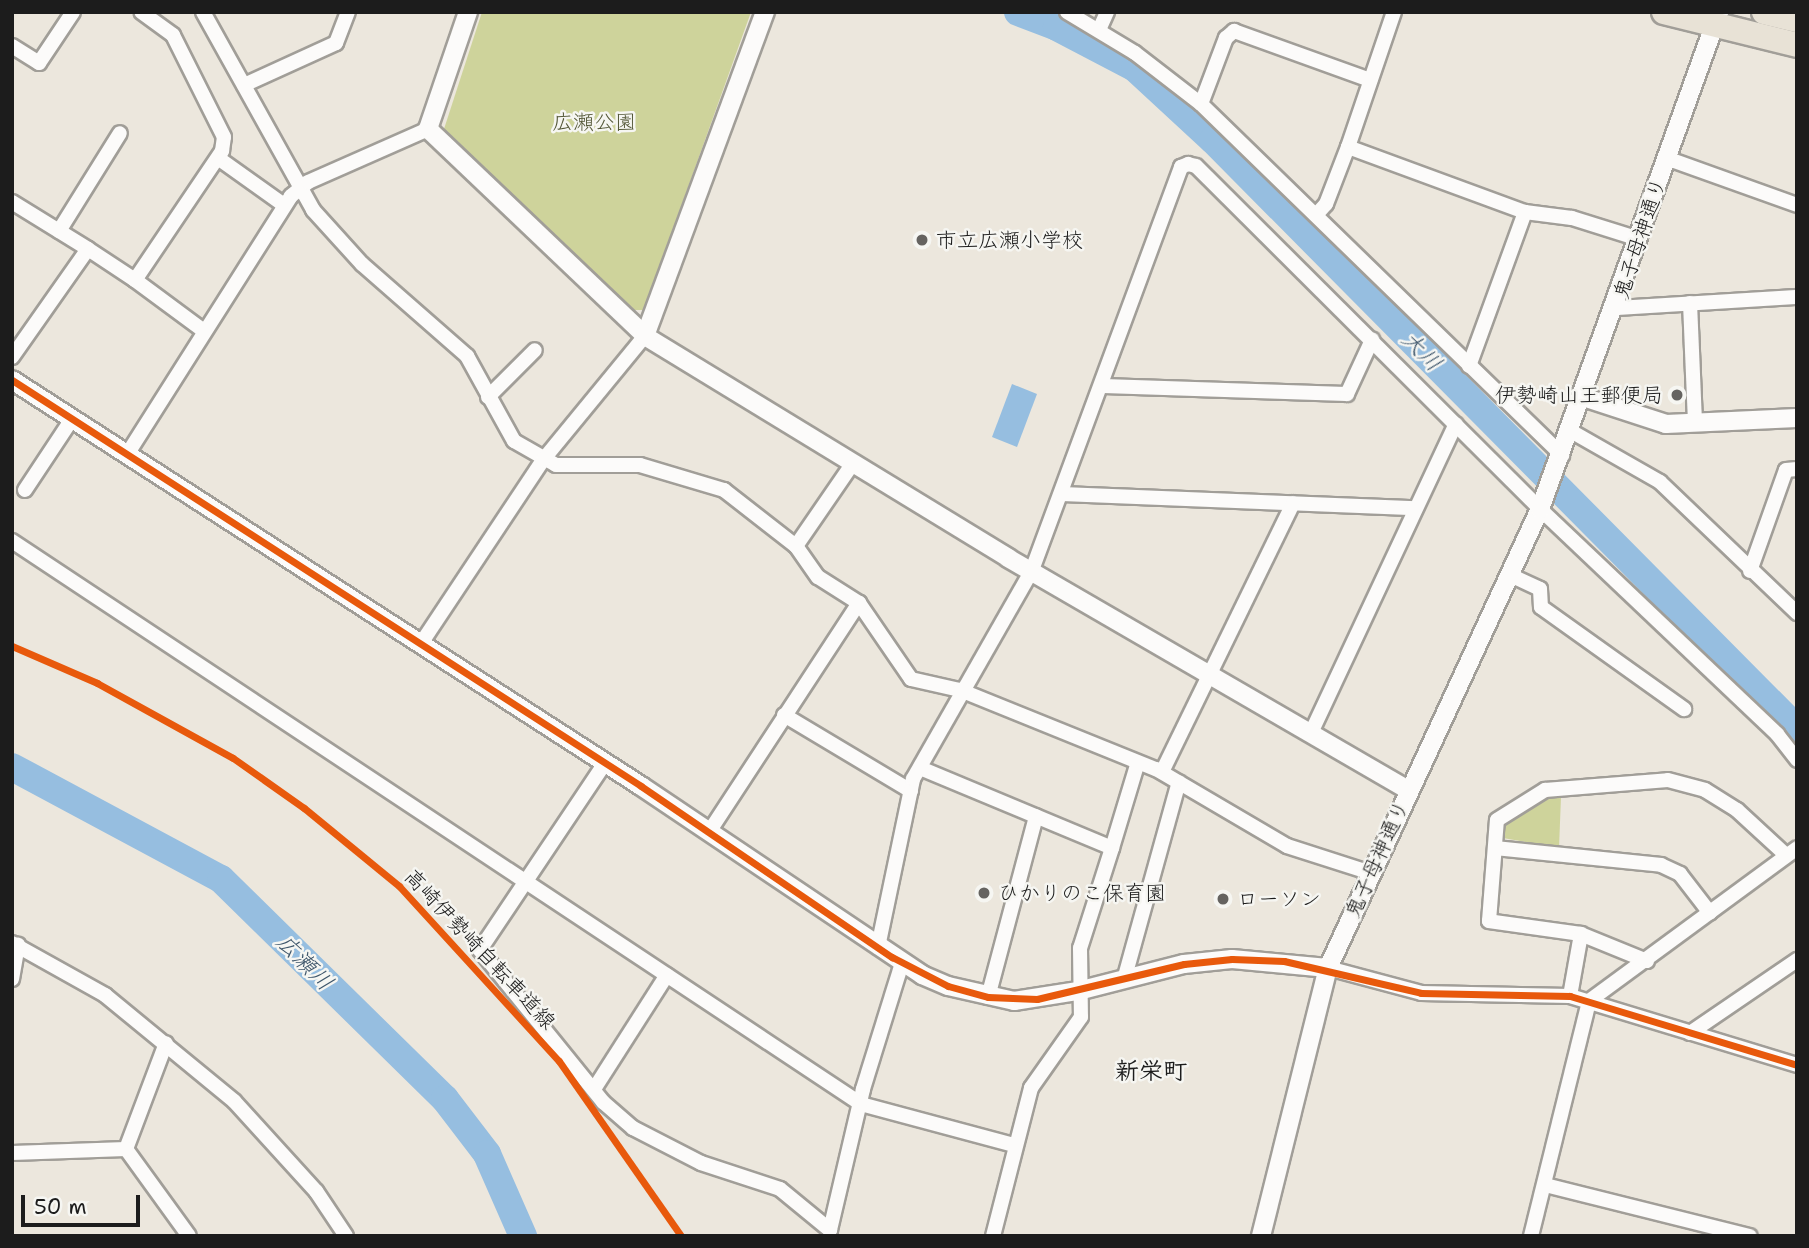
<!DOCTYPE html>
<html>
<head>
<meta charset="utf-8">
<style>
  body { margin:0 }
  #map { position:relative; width:1809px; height:1248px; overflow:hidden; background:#ece7dd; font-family:"Shantell Sans","Klee One",sans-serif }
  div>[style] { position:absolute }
  .green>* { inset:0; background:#ced39b }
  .water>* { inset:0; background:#96bee0 }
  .river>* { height:28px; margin:-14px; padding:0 14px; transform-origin:14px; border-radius:14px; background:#96bee0 }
  .roads { filter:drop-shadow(2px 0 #a19e98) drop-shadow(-2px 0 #a19e98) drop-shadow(0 2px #a19e98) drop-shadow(0 -2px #a19e98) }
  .minor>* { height:14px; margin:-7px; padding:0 7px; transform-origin:7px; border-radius:7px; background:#fcfbfa }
  .tertiary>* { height:18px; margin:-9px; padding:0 9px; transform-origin:9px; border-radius:9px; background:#fcfbfa }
  .trunk>* { height:24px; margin:-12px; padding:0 12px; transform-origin:12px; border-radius:12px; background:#e8e2d6 }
  .cycleway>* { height:7px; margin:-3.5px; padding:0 3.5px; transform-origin:3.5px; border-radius:3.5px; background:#e8590c }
  .dots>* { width:19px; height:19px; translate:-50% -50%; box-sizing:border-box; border:4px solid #f6f6f2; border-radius:50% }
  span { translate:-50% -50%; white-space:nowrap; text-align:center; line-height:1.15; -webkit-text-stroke:5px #f6f6f2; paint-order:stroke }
  .park-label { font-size:21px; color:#525636 }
  .street-label { font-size:21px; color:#1c1c1c }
  .poi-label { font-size:21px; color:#1c1c1c }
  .left { translate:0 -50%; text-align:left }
  .right { translate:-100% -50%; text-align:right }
  .water-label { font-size:23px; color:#3e566b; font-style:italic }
  .quarter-label { font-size:24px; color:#1c1c1c; font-weight:700 }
  .frame { position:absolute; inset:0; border:14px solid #1c1c1c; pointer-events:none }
  .scale { position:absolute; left:21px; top:1195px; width:119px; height:32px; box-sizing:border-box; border:4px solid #1c1c1c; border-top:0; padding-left:9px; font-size:21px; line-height:24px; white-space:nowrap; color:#1c1c1c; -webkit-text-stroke:5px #f6f6f2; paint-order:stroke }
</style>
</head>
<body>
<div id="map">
  <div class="green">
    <div style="clip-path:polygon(482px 12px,751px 12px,644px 310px,633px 310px,444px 129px)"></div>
    <div style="clip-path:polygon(1552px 797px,1561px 797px,1559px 848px,1503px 838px,1504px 820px)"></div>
  </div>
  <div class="water">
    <div style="clip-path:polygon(1012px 384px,1037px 394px,1017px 447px,992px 437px)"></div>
  </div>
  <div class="river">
    <div style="left:1018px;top:12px;width:42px;rotate:21deg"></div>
    <div style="left:1057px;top:27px;width:88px;rotate:27.7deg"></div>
    <div style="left:1135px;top:68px;width:106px;rotate:42.7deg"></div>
    <div style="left:1213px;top:140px;width:829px;rotate:45.24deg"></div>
    <div style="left:12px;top:767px;width:237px;rotate:28.2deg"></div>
    <div style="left:221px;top:879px;width:314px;rotate:44.5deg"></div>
    <div style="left:445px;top:1099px;width:69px;rotate:52.6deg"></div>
    <div style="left:487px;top:1154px;width:90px;rotate:66.3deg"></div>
  </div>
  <div class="roads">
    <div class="minor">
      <div style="left:203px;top:12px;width:227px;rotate:60.9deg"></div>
      <div style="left:313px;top:210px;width:73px;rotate:47.8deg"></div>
      <div style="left:362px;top:264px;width:140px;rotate:41.2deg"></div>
      <div style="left:467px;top:356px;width:97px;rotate:61.1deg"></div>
      <div style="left:514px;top:441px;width:48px;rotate:29.7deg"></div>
      <div style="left:556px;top:465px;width:84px"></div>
      <div style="left:640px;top:465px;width:88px;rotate:16.6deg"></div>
      <div style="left:724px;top:490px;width:91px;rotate:37.9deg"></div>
      <div style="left:796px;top:546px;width:38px;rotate:55deg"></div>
      <div style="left:818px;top:577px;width:49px;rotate:32.4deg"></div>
      <div style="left:1067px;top:12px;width:79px;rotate:31.1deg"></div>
      <div style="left:1135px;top:53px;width:83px;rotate:37.7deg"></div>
      <div style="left:1201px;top:104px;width:504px;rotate:44.2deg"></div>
      <div style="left:1099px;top:30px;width:20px;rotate:-66deg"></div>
      <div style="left:12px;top:46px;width:32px;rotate:32deg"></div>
      <div style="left:39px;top:63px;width:61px;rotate:-56.3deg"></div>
      <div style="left:244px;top:85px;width:101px;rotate:-24.5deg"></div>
      <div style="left:336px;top:43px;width:33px;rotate:-69deg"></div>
      <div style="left:1201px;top:104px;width:71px;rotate:-69.3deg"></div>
      <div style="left:1226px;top:38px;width:11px;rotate:-41deg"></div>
      <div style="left:1234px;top:31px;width:145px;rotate:19.8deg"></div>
      <div style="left:1348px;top:147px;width:189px;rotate:20.2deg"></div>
      <div style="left:1525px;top:212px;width:47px;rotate:7.3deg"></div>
      <div style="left:1572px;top:218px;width:70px;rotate:17.4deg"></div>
      <div style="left:218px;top:158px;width:81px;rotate:35.5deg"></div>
      <div style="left:1666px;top:158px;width:139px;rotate:19.7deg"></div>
      <div style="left:12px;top:202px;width:89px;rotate:31.7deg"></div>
      <div style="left:1316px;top:215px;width:15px;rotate:-48deg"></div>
      <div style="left:1326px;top:204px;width:61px;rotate:-68.9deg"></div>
      <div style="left:1348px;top:147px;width:143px;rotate:-71.2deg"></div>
      <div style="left:59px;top:231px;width:115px;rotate:-58.1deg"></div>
      <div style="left:135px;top:280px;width:86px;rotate:36.5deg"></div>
      <div style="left:1690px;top:303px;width:120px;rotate:87.6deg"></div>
      <div style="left:1616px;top:308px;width:181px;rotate:-3.5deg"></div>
      <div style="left:12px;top:357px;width:132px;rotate:-54.9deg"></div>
      <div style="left:88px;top:249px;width:56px;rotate:33.4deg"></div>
      <div style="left:135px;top:280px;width:156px;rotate:-56deg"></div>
      <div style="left:222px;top:151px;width:14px;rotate:-82deg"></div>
      <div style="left:224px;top:137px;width:114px;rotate:-116.6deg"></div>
      <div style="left:173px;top:35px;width:39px;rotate:-144deg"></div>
      <div style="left:1469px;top:366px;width:164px;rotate:-70deg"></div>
      <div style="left:1103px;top:386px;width:244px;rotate:1.9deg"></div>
      <div style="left:1347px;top:394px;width:60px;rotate:-65.2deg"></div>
      <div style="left:488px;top:397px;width:66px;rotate:-45deg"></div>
      <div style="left:1569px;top:430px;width:105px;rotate:29.7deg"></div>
      <div style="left:1660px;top:482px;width:190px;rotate:43.7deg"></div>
      <div style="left:128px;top:453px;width:304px;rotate:-57.6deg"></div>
      <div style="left:291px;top:196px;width:22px;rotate:-39deg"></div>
      <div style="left:308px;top:182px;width:131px;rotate:-23.8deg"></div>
      <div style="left:25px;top:490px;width:85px;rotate:-56.5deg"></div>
      <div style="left:1063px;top:494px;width:352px;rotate:2.3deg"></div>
      <div style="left:12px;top:541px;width:1019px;rotate:33.55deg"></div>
      <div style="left:861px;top:1104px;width:158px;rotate:15deg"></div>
      <div style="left:796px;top:546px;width:101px;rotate:-55.5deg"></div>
      <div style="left:1750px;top:571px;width:107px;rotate:-70.4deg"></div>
      <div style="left:1786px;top:470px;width:11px;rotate:-5deg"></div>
      <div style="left:1510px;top:575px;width:33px;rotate:25deg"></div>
      <div style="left:1540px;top:589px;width:18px;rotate:87deg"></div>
      <div style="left:1541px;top:607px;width:176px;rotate:35.5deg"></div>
      <div style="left:420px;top:645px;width:222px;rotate:-56.4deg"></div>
      <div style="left:543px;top:460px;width:161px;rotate:-50.6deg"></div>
      <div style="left:784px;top:715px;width:148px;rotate:30.9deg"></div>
      <div style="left:1311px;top:733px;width:341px;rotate:-64.9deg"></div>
      <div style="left:605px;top:763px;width:225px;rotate:123.8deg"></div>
      <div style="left:480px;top:950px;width:196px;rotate:51deg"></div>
      <div style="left:603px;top:1102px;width:40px;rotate:41deg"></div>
      <div style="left:633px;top:1128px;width:76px;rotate:27.2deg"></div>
      <div style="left:701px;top:1163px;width:83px;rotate:18.2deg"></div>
      <div style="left:780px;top:1189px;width:65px;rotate:39.4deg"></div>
      <div style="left:830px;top:1230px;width:145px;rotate:-76.8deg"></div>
      <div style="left:863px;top:1089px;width:132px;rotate:-72.8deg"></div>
      <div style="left:920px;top:768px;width:208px;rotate:22.6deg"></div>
      <div style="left:1112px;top:848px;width:105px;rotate:107.7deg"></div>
      <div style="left:1080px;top:948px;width:69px;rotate:89.2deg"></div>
      <div style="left:1081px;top:1017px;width:87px;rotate:125.2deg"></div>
      <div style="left:1031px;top:1088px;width:153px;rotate:104.4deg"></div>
      <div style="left:1162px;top:772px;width:299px;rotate:-64deg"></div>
      <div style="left:709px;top:832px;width:274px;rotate:-56.8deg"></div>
      <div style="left:859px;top:603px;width:92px;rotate:55.6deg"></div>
      <div style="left:911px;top:679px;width:50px;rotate:12.7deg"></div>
      <div style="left:960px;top:690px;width:211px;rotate:22deg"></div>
      <div style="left:1156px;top:769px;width:152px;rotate:30.4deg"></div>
      <div style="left:1287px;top:846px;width:88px;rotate:17.8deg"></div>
      <div style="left:1112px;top:848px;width:87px;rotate:-73.2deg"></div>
      <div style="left:1495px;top:848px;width:167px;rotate:5.8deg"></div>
      <div style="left:1661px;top:865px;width:21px;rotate:25deg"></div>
      <div style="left:1680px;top:874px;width:49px;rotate:52.4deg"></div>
      <div style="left:12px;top:943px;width:107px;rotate:29.2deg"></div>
      <div style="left:105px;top:995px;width:167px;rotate:39.4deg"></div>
      <div style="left:234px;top:1101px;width:122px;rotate:47.7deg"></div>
      <div style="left:316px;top:1191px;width:54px;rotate:56.3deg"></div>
      <div style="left:878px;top:947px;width:172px;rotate:-78.2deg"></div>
      <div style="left:913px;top:779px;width:241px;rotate:-60.3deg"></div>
      <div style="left:1032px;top:570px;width:430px;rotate:-69.7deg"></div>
      <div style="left:1181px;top:167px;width:8px;rotate:-23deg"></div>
      <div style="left:1188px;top:164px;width:8px;rotate:14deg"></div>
      <div style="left:1196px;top:166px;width:486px;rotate:44.9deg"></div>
      <div style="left:1540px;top:509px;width:327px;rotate:43.5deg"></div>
      <div style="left:1777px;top:734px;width:33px;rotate:52deg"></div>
      <div style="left:1647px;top:961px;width:71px;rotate:-157.8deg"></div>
      <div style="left:1581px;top:934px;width:93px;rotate:-172deg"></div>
      <div style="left:1489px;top:921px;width:101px;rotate:-85.5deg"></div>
      <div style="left:1497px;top:820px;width:57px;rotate:-32deg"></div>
      <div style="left:1545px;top:790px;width:123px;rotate:-4.6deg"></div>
      <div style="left:1668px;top:780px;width:38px;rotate:15deg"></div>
      <div style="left:1705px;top:790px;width:38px;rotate:32deg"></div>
      <div style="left:1737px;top:810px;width:67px;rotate:42.6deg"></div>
      <div style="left:1328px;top:968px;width:96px;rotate:15deg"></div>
      <div style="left:1421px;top:993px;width:149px;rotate:1.2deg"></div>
      <div style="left:1570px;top:996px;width:237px;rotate:16.9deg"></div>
      <div style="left:12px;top:979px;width:35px;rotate:-80deg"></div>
      <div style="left:1124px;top:980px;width:205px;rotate:-74.5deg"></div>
      <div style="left:1570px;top:996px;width:63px;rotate:-79.9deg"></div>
      <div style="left:988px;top:997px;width:187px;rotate:-75.1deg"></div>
      <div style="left:1690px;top:1033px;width:130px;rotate:-34.3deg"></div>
      <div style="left:594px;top:1089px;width:135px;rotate:-57.4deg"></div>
      <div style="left:126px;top:1149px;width:113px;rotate:-69.3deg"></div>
      <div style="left:126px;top:1149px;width:107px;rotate:54.1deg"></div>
      <div style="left:12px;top:1153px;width:114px;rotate:-2deg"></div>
      <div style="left:1545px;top:1185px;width:211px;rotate:14deg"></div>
      <div style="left:1531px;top:1236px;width:242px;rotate:-76.1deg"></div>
      <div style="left:1589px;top:1001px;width:258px;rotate:-36.3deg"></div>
    </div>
    <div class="tertiary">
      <div style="left:468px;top:12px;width:124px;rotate:108.9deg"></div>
      <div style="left:428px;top:129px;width:300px;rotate:43.6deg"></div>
      <div style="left:645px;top:336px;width:426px;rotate:31.4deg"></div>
      <div style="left:1008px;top:558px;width:462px;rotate:30.1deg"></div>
      <div style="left:645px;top:336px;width:346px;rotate:-69.7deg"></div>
      <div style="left:12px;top:380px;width:749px;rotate:32.84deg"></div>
      <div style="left:641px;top:786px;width:339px;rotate:33.9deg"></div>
      <div style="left:922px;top:975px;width:28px;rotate:23deg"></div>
      <div style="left:948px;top:986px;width:68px;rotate:12.8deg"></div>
      <div style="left:1014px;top:1001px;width:65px;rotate:-8.9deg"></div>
      <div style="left:1078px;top:991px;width:109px;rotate:-14.3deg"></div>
      <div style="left:1184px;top:964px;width:48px;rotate:-5.9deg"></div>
      <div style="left:1232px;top:959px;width:96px;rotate:5.4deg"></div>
      <div style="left:1583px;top:397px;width:87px;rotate:18deg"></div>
      <div style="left:1666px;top:424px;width:131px;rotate:-2.6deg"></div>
      <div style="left:1261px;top:1236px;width:276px;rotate:-76deg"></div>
      <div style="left:1328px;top:968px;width:506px;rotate:-65.21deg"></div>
      <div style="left:1540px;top:509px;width:528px;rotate:-70.19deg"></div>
    </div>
    <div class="trunk">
      <div style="left:1664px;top:12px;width:137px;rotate:13.9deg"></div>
      <div style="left:1764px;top:12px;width:34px;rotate:14deg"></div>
    </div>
  </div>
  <div class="cycleway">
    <div style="left:12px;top:380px;width:749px;rotate:32.84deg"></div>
    <div style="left:641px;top:786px;width:304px;rotate:34.3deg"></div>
    <div style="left:892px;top:957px;width:63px;rotate:27.4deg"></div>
    <div style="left:948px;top:986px;width:41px;rotate:15.4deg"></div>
    <div style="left:988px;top:997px;width:49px;rotate:2.3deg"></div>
    <div style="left:1037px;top:999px;width:151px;rotate:-13.4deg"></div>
    <div style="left:1184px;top:964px;width:48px;rotate:-5.9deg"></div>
    <div style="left:1232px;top:959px;width:52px;rotate:2.2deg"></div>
    <div style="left:1284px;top:961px;width:141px;rotate:13.1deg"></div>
    <div style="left:1421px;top:993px;width:149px;rotate:1.2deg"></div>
    <div style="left:1570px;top:996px;width:237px;rotate:16.9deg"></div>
    <div style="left:12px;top:646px;width:93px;rotate:23.5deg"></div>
    <div style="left:97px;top:683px;width:155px;rotate:28.9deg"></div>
    <div style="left:233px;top:758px;width:87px;rotate:35.2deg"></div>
    <div style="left:304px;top:808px;width:123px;rotate:39.4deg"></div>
    <div style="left:399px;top:886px;width:237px;rotate:47.6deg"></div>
    <div style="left:559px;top:1061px;width:213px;rotate:55.1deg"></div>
  </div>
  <div class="dots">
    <div style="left:922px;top:240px;background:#656360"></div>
    <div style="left:1677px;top:395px;background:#656360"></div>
    <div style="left:984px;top:893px;background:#656360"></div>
    <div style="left:1223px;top:899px;background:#656360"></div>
  </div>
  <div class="park-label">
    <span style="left:594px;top:122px">広瀬公園</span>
  </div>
  <div class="street-label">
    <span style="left:1640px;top:238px;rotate:-72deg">鬼子母神通り</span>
    <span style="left:1377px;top:859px;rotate:-66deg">鬼子母神通り</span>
    <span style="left:480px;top:949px;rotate:47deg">高崎伊勢崎自転車道線</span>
  </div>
  <div class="poi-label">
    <span class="left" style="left:936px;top:240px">市立広瀬小学校</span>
    <span class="right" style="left:1663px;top:395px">伊勢崎山王郵便局</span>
    <span class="left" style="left:998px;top:893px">ひかりのこ保育園</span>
    <span class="left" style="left:1237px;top:899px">ローソン</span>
  </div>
  <div class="water-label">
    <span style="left:1422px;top:351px;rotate:45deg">大川</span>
    <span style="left:305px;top:962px;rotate:45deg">広瀬川</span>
  </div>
  <div class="quarter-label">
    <span style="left:1151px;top:1072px">新栄町</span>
  </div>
  <div class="frame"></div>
  <div class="scale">50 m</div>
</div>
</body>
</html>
